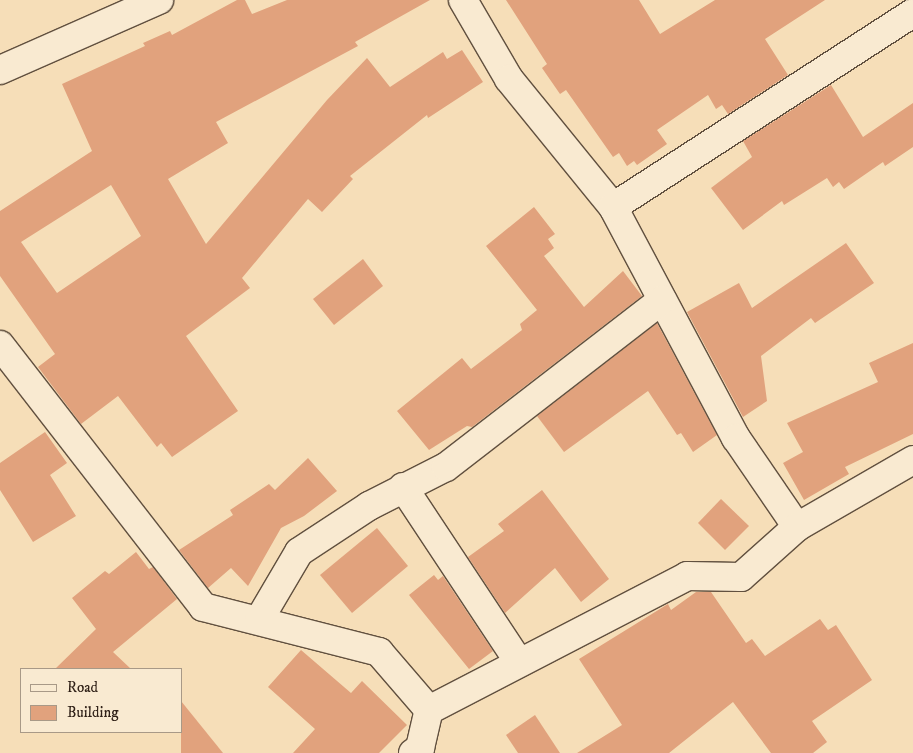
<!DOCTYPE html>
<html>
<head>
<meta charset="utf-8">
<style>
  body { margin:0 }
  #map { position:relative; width:913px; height:753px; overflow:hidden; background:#f6deb8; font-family:"IM FELL DW Pica",serif }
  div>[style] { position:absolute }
  .building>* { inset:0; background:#e1a27d }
  .roads { filter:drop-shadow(1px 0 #61503f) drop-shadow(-1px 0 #61503f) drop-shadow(0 1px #61503f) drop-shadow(0 -1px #61503f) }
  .street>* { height:28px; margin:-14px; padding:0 14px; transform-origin:14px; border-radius:14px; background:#f9ead1 }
  .secondary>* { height:28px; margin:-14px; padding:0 14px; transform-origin:14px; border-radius:14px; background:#f9ead1 }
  span { translate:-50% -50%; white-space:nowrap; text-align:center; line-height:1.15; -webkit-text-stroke:4px #f9ead1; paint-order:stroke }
  .legend { position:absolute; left:20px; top:668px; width:162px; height:65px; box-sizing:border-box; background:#f9ead1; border:1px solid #a89987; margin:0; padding:6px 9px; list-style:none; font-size:15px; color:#2f2017 }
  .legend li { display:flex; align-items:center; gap:10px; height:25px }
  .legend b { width:25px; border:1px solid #a89987 }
</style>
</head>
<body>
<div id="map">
  <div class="building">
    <div style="clip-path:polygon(evenodd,237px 0,245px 0,252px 14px,287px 0,430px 0,355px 42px,358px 46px,216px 122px,228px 143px,168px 179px,206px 244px,327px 100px,367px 58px,390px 87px,443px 52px,447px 59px,462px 50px,483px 82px,428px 118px,427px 115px,350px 176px,353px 179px,322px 212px,308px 199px,242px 278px,250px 288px,186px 336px,238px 411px,172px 457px,161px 443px,157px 447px,118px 396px,81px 424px,38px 367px,55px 354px,0 276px,0 211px,92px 151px,62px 84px,145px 46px,143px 43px,170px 31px,172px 35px,237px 0,111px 185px,141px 236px,57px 293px,21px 242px,111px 185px)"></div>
    <div style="clip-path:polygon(506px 0,639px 0,660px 34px,715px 0,825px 0,765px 39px,788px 75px,728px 114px,722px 105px,716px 109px,708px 95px,657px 130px,667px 144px,637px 165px,634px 161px,627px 166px,619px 153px,613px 157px,566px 90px,560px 94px,542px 68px,547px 64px)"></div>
    <div style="clip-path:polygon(831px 85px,863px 137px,913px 103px,913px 147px,885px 166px,883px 162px,844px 189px,839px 182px,833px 187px,827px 178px,784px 205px,782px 201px,743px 230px,711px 188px,752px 157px,743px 141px)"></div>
    <div style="clip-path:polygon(534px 207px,555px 234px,548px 239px,554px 248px,544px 256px,584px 307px,623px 271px,642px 296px,472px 427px,467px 426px,429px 450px,397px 411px,462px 358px,471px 369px,522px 330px,520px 324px,537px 310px,486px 246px)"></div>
    <div style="clip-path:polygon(846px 243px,874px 283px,815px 323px,811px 318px,761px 356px,767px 401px,743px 417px,687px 312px,739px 283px,752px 308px)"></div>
    <div style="clip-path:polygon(363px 259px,383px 286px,334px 325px,313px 299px)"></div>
    <div style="clip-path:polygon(657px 323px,717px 435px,693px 452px,681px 433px,677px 435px,648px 391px,564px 452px,537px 416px)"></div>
    <div style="clip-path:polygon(913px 343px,913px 434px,845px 467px,849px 474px,804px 500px,783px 463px,803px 452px,787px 423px,878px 382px,869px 363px)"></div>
    <div style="clip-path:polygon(45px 432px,67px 463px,50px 475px,76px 516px,33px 542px,0 490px,0 463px)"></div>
    <div style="clip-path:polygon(308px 458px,337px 491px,304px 516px,281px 528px,248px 586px,231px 568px,208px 588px,179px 550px,233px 515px,230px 510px,269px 484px,275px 490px)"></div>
    <div style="clip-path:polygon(542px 490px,609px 579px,581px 602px,555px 568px,505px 613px,468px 557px,504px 531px,498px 524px)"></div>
    <div style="clip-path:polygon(721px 499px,749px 526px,725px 550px,698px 523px)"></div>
    <div style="clip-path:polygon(377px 528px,408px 566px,352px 613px,320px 575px)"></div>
    <div style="clip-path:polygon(136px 552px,149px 569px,153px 567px,177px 599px,113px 652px,131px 669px,55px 669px,96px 629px,72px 598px,105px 571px,109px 574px)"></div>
    <div style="clip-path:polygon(434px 575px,438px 580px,443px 576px,493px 651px,469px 669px,409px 595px)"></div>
    <div style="clip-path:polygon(696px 592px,711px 592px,746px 643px,752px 639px,765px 656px,820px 619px,828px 630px,836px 625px,872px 680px,812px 721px,827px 742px,813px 753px,771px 753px,733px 702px,669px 753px,577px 753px,622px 725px,579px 659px,668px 604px,671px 610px)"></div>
    <div style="clip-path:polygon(301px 650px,351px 693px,362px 681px,407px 725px,379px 753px,293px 753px,315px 729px,268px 687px)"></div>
    <div style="clip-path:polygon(181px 701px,223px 753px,181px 753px)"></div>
    <div style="clip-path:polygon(535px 715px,560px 753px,518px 753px,506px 735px)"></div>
  </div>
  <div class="roads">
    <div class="street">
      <div style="left:463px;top:0;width:91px;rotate:59.8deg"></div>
      <div style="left:509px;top:79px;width:165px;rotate:50.9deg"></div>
      <div style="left:613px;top:207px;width:262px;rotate:62deg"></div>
      <div style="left:736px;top:438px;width:108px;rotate:55.6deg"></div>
      <div style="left:613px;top:207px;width:357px;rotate:-32.9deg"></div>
      <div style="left:0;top:345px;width:331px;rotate:52.2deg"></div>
      <div style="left:203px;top:607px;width:182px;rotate:14.3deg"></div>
      <div style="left:379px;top:652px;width:77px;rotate:49.2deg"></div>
      <div style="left:403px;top:487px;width:210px;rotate:56.5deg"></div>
      <div style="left:259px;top:620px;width:79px;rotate:-59.5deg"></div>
      <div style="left:299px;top:552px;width:84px;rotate:-33.3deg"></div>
      <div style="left:369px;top:506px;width:86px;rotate:-26.9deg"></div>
      <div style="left:446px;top:467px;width:273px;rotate:-37.7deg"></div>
      <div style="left:413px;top:753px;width:9px;rotate:-36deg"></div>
      <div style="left:420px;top:748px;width:39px;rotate:-77deg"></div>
      <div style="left:429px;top:710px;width:291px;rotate:-27.4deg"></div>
      <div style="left:687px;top:576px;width:54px;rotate:1.1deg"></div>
      <div style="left:741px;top:577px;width:75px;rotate:-41.8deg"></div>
      <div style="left:797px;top:527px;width:134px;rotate:-30deg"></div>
    </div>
    <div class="secondary">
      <div style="left:0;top:70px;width:174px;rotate:-23.8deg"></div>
    </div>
  </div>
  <ul class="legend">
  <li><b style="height:6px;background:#f9ead1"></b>Road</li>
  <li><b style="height:14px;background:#e1a27d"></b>Building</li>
  </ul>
</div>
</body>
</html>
